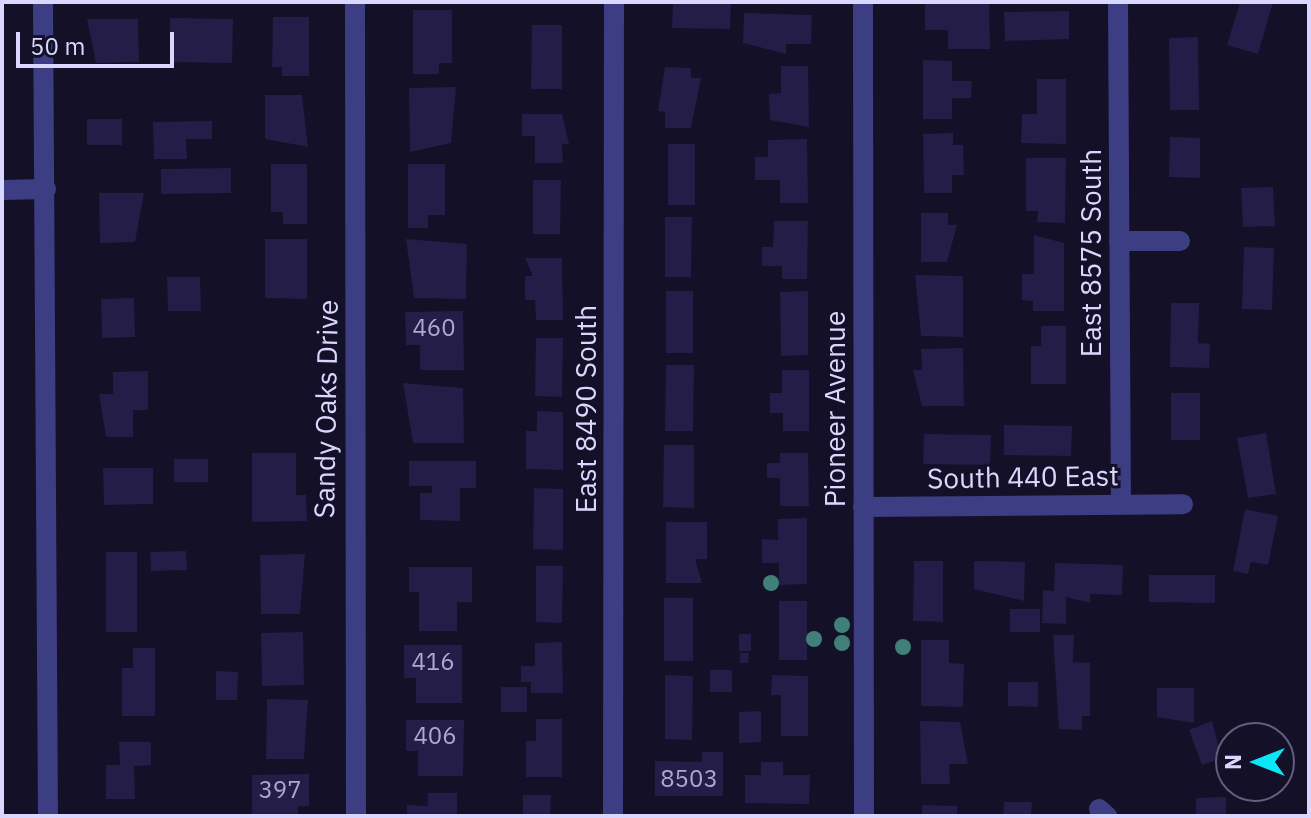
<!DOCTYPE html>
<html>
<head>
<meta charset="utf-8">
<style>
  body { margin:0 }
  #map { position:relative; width:1311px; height:818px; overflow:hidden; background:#131027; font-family:"IBM Plex Sans",sans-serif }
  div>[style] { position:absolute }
  .building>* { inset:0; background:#241d47 }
  .minor>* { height:20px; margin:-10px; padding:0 10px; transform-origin:10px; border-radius:10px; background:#3d3d84 }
  .trees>* { width:16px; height:16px; margin:-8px; border-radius:50%; background:#408078 }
  span { translate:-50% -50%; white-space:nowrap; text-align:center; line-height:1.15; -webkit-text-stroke:6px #131027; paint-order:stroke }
  .number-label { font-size:24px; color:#aca8d0 }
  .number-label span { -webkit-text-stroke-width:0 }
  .street-label { font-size:28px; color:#dad7fe }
  .frame { position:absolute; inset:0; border:4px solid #dad7fe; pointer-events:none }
  .north { position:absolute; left:1215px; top:722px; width:80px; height:80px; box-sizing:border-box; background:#131027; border:2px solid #63607d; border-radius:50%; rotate:270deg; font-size:22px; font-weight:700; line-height:32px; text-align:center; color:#dad7fe }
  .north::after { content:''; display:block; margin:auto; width:28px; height:36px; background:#0ae8f7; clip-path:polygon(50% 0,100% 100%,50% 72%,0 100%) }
  .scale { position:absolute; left:16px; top:32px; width:158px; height:36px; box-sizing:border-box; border:4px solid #dad7fe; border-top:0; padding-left:10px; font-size:24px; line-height:28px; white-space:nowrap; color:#dad7fe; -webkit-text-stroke:6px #131027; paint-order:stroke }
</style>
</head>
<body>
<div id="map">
  <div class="building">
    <div style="clip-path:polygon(673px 2px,731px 3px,730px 29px,672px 28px)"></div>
    <div style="clip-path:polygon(925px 2px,989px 2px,990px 49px,948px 49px,948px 30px,925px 30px)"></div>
    <div style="clip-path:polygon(1240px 2px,1273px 2px,1258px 54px,1227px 45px)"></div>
    <div style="clip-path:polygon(413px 10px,452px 10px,452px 63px,439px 63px,439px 74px,413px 74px)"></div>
    <div style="clip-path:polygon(1069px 11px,1069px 39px,1005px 41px,1004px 12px)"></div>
    <div style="clip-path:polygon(744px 13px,812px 15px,811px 44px,786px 44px,786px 54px,743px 43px)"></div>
    <div style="clip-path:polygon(273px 17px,309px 17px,309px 76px,282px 76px,282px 67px,272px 67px)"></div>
    <div style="clip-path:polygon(170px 18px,233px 19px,232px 63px,170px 62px)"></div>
    <div style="clip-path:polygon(87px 19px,138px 19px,139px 62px,96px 63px)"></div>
    <div style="clip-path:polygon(532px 25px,562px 25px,562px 89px,531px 89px)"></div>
    <div style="clip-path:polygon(1198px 37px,1199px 110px,1170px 110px,1169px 38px)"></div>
    <div style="clip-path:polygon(923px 60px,952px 61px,952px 81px,972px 81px,971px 98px,952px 98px,952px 119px,923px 119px)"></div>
    <div style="clip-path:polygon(781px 66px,808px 66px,809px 127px,770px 120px,769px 94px,781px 93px)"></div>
    <div style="clip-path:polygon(665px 67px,691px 68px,691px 78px,701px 78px,691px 128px,665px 128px,665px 112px,658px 111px)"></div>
    <div style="clip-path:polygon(1037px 79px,1066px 79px,1066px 144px,1021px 143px,1022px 114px,1037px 114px)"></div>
    <div style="clip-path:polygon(456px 87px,451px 143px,410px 152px,409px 88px)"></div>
    <div style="clip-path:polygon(265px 95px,302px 95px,308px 147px,265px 139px)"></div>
    <div style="clip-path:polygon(522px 114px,562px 114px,569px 144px,562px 144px,563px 163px,535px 163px,535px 136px,522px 136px)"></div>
    <div style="clip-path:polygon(87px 119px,122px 119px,122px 145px,87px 145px)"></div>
    <div style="clip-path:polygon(212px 121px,212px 139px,186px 139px,187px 159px,154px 159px,153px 122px)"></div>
    <div style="clip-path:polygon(953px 133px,953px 145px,963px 145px,964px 175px,952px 175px,952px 193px,924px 193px,923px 134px)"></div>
    <div style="clip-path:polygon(1170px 137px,1200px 138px,1200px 178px,1169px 177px)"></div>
    <div style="clip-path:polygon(807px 139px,808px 203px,780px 203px,780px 180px,755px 180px,755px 157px,768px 157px,768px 140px)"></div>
    <div style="clip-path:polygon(668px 144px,695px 144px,695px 205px,668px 205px)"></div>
    <div style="clip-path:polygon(1026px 158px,1066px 158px,1065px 223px,1037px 222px,1038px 211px,1026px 211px)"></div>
    <div style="clip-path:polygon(271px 164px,307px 164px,307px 224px,283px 224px,283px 212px,271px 212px)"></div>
    <div style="clip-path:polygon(408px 164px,445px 164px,445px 215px,428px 215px,428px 228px,408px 228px)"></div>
    <div style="clip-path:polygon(231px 168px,231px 193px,161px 194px,161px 169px)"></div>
    <div style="clip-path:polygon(533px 180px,561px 180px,560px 234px,533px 234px)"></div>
    <div style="clip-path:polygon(1273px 187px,1275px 226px,1243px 227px,1241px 188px)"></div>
    <div style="clip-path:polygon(99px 193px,144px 193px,135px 242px,100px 243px)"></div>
    <div style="clip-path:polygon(921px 213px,948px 213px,948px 225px,957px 225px,947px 262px,921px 262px)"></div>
    <div style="clip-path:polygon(665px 217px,692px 217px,691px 277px,665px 277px)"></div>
    <div style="clip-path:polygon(774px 221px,808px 221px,807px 279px,782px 279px,782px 266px,762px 266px,762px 247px,773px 247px)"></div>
    <div style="clip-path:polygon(1034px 235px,1064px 243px,1064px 311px,1033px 311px,1033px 301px,1022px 300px,1022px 274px,1034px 274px)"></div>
    <div style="clip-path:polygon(265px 239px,307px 239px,307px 299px,265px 298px)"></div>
    <div style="clip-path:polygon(406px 239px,467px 244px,466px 299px,414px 298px)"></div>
    <div style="clip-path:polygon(1244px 247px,1274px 248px,1272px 310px,1242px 309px)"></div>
    <div style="clip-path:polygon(525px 258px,562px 258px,563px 320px,536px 320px,535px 300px,525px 300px,525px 276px,533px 276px)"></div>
    <div style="clip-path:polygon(915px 275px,963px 276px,963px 337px,921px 336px)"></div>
    <div style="clip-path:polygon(167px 277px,200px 277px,201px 311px,168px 311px)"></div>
    <div style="clip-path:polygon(666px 291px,693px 291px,693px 353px,666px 353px)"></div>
    <div style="clip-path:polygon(808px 291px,808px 355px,781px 356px,780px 292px)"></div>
    <div style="clip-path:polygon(134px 298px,135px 337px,102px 338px,101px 299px)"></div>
    <div style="clip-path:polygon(1171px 303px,1199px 303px,1198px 343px,1210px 344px,1209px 368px,1170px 367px)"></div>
    <div style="clip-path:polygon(463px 311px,464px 370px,420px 370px,420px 345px,406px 345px,405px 312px)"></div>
    <div style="clip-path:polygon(1041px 326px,1066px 326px,1066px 384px,1031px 384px,1031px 346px,1041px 346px)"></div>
    <div style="clip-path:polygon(536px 338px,563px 338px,562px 397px,535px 396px)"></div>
    <div style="clip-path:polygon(963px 348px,964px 406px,922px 406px,913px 370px,922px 370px,921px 349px)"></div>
    <div style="clip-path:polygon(666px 365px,694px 365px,693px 431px,665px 431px)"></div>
    <div style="clip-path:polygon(782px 370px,809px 370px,809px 431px,783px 431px,783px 413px,770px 413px,770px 393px,782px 393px)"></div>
    <div style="clip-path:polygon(148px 371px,148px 410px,133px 410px,133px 437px,106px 437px,99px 394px,113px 394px,113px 372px)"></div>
    <div style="clip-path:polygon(403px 383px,463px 388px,464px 443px,413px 443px)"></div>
    <div style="clip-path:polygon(1171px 393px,1200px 393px,1200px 440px,1171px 440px)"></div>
    <div style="clip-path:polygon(537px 411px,563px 412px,563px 470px,526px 469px,526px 431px,537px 431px)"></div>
    <div style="clip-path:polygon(1004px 425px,1072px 426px,1071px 456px,1004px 455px)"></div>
    <div style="clip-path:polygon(1266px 433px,1276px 494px,1248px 498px,1237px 438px)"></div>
    <div style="clip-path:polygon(924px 434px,991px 435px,990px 465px,923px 464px)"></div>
    <div style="clip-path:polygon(664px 445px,694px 445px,694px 508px,663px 507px)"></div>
    <div style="clip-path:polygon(252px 453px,296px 453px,296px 495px,306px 495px,307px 521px,252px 522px)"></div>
    <div style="clip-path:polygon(780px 453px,808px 453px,809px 506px,780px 506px,780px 478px,767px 478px,767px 463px,780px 463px)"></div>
    <div style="clip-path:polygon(174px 459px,208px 459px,208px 482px,174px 482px)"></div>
    <div style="clip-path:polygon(409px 461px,476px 461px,476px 488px,460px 488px,460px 521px,420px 520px,420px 493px,432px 493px,432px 486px,409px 486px)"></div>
    <div style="clip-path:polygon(103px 468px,153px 468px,153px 504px,104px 505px)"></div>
    <div style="clip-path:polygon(534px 488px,563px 489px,563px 550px,533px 549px)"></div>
    <div style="clip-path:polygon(1245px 509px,1278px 516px,1268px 565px,1251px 562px,1248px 574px,1233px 571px)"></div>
    <div style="clip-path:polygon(807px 518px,807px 584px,779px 585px,779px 563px,762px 563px,762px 539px,778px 540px,778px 519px)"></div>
    <div style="clip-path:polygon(666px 522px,707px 522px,707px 559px,695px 559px,702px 583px,666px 583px)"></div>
    <div style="clip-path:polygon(186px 551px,187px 570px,151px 571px,150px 552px)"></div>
    <div style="clip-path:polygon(106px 552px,137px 552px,137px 632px,106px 632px)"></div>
    <div style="clip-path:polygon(305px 554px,300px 614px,261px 614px,260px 555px)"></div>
    <div style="clip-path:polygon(914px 561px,943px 561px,943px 622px,913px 621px)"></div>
    <div style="clip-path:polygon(974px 561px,1025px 562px,1024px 601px,974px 589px)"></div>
    <div style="clip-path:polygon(1055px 563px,1123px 565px,1122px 595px,1090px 594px,1090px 603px,1066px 597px,1066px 624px,1042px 623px,1043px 590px,1054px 591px)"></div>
    <div style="clip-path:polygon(536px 566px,563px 566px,562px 623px,536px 622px)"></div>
    <div style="clip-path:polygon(409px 567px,472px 567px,472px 602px,457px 602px,457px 631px,419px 631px,419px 592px,409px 592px)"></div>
    <div style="clip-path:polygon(1149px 575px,1215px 575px,1215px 603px,1149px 602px)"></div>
    <div style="clip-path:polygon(664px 598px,693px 598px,693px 661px,664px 661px)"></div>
    <div style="clip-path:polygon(779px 601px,807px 601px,807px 660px,779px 660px)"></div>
    <div style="clip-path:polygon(1010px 609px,1040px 609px,1040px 632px,1010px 632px)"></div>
    <div style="clip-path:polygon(303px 632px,304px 685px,262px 686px,261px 633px)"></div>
    <div style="clip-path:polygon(739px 634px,751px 634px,751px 651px,739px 651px)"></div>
    <div style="clip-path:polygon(1053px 635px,1074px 635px,1073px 662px,1090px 663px,1090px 716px,1082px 716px,1082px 730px,1059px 729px)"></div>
    <div style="clip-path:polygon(921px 640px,949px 640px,949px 663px,964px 664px,963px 707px,921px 706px)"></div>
    <div style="clip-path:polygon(562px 642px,563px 693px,531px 693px,531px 682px,521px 682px,521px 666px,535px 666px,535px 643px)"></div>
    <div style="clip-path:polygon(404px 645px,462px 645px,462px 703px,416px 703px,416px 678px,404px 678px)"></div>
    <div style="clip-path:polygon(133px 648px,155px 648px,155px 716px,122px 716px,122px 668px,133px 668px)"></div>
    <div style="clip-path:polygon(740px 653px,749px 653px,748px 663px,740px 663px)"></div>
    <div style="clip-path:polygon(710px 670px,732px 670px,732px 692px,710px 692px)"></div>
    <div style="clip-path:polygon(216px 671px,238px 672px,237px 700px,216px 700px)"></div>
    <div style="clip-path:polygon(665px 675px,693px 676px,692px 740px,665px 739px)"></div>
    <div style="clip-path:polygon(772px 675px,808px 676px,808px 736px,781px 736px,781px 695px,771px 695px)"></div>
    <div style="clip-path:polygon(1008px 682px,1038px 682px,1038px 707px,1008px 706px)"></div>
    <div style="clip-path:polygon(501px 687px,527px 687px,527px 712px,501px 712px)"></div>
    <div style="clip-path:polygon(1157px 688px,1194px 688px,1194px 723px,1157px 717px)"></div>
    <div style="clip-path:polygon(267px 699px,308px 700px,304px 759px,266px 759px)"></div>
    <div style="clip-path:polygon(761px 711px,761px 742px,739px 743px,739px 712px)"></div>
    <div style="clip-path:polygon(536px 719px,562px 719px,562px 777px,526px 777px,526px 741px,536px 741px)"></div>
    <div style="clip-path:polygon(406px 720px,464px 720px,463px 776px,418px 776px,418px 751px,406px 751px)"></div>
    <div style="clip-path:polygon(920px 721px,960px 722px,968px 764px,949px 764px,950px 784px,921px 784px)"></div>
    <div style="clip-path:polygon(1212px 721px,1222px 758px,1202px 765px,1189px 730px)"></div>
    <div style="clip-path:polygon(119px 742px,151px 742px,151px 765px,134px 766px,135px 799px,106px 799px,106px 765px,120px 765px)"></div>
    <div style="clip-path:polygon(702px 752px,723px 752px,723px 796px,655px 796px,655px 761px,702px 762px)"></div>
    <div style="clip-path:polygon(761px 762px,783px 762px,783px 775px,810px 775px,809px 804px,745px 803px,745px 775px,761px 775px)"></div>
    <div style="clip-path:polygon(309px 774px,309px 806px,298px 806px,298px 816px,252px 816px,252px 775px)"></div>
    <div style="clip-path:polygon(428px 793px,457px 793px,457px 816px,407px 816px,407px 805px,428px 806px)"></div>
    <div style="clip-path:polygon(523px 795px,551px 795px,550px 816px,523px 816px)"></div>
    <div style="clip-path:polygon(1226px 797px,1226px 816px,1196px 816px,1196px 798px)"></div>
    <div style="clip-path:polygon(1004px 802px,1032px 802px,1031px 816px,1003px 816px)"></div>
    <div style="clip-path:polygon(922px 805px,957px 806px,957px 816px,922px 816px)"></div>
  </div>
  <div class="minor">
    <div style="left:43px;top:2px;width:814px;rotate:89.65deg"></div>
    <div style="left:355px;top:2px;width:814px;rotate:89.93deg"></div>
    <div style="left:863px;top:2px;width:814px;rotate:89.93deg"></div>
    <div style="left:1118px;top:2px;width:501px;rotate:89.66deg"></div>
    <div style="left:2px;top:190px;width:44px;rotate:-1.3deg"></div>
    <div style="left:1119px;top:241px;width:61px"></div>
    <div style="left:863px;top:507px;width:320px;rotate:-0.5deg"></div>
    <div style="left:1099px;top:809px;width:11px;rotate:41deg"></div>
    <div style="left:613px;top:816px;width:814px;rotate:-89.93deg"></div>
  </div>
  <div class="trees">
    <div style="left:771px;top:583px"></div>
    <div style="left:842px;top:625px"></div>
    <div style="left:814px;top:639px"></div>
    <div style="left:842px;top:643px"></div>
    <div style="left:903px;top:647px"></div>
  </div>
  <div class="number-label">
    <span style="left:434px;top:328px">460</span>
    <span style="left:433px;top:662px">416</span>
    <span style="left:435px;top:736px">406</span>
    <span style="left:689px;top:779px">8503</span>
    <span style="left:280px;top:790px">397</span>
  </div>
  <div class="street-label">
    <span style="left:1091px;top:253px;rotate:-90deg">East 8575 South</span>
    <span style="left:326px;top:409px;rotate:-89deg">Sandy Oaks Drive</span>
    <span style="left:586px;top:409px;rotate:-90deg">East 8490 South</span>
    <span style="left:835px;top:409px;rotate:-90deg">Pioneer Avenue</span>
    <span style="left:1023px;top:477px;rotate:-1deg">South 440 East</span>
  </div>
  <div class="frame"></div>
  <div class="north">N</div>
  <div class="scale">50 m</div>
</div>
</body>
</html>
